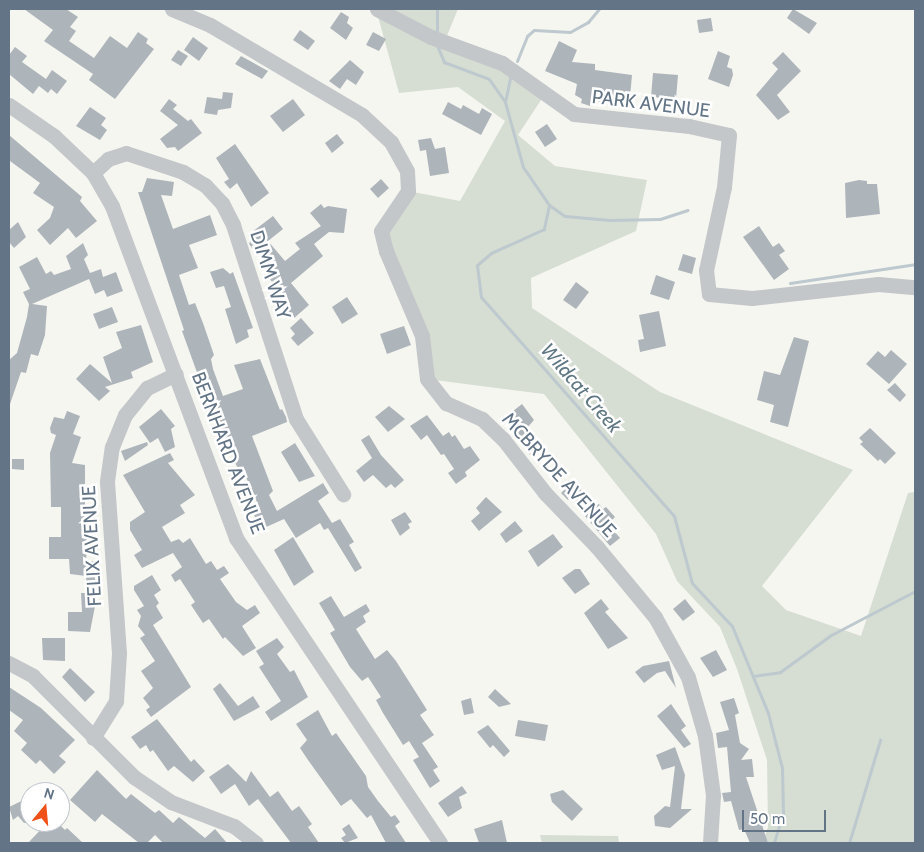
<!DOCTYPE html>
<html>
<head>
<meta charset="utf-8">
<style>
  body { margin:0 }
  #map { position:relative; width:924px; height:852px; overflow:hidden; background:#f6f6f1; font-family:Cabin,sans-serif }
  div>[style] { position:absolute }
  .green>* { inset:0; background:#d6ddd2 }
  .stream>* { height:3px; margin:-1.5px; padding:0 1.5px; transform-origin:1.5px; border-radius:1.5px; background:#bdc9ce }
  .building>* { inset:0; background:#adb4ba }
  .minor>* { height:15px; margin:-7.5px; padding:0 7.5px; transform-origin:7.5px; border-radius:7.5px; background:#c3c7ca }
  span { translate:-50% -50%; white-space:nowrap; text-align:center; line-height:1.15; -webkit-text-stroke:5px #fff; paint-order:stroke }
  .street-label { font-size:19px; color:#627485 }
  .water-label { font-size:20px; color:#5e7782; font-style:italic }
  .frame { position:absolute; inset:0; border:10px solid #627485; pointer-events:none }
  .north { position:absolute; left:20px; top:782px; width:50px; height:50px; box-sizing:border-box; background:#fff; border:1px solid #c0c7ce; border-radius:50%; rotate:17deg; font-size:14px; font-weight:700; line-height:20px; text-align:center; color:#627485 }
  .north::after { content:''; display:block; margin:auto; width:18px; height:22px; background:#ef5118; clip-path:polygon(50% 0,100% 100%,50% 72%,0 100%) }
  .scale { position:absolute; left:742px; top:810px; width:84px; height:22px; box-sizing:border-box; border:2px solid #627485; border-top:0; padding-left:6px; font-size:15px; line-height:18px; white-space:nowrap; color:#627485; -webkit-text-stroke:4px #fff; paint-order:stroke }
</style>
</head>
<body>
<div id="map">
  <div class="green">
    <div style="clip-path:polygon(376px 9px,458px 9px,444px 43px,502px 63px,545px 94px,518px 135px,555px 166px,647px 180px,636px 231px,531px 278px,532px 308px,660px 392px,853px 470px,762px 586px,786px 610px,861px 636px,908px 493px,915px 492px,915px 843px,763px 843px,768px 827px,767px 760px,737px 669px,720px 627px,677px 581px,656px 534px,544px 394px,427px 379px,422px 336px,381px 231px,408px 191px,460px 201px,505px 121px,458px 87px,399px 93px)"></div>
    <div style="clip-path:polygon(540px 835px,618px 836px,619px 843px,542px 843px)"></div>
  </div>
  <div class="stream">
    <div style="left:437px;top:34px;width:25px;rotate:-90deg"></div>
    <div style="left:436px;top:43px;width:21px;rotate:67deg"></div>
    <div style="left:444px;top:62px;width:48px;rotate:20.7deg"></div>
    <div style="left:489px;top:79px;width:28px;rotate:55deg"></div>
    <div style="left:505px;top:102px;width:67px;rotate:74.5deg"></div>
    <div style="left:523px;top:167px;width:46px;rotate:55.6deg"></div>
    <div style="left:549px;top:205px;width:25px;rotate:102deg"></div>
    <div style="left:544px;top:229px;width:58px;rotate:155.6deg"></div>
    <div style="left:491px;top:253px;width:18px;rotate:139deg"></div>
    <div style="left:477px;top:265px;width:32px;rotate:83deg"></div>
    <div style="left:481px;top:297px;width:292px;rotate:48.6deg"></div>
    <div style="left:674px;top:516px;width:69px;rotate:75deg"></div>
    <div style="left:692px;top:583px;width:59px;rotate:47.1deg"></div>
    <div style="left:732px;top:626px;width:94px;rotate:67.5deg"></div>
    <div style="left:768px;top:713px;width:57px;rotate:75.7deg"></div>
    <div style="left:782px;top:768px;width:45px;rotate:88.7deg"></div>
    <div style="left:783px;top:813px;width:31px;rotate:107deg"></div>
    <div style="left:517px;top:61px;width:27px;rotate:-68deg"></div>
    <div style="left:527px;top:36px;width:9px;rotate:-41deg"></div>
    <div style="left:534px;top:30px;width:36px;rotate:3deg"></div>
    <div style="left:570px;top:32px;width:21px;rotate:-29deg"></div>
    <div style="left:588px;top:22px;width:17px;rotate:-50deg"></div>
    <div style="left:505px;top:102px;width:25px;rotate:-78deg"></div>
    <div style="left:549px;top:205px;width:19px;rotate:35deg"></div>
    <div style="left:565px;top:216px;width:45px;rotate:5.1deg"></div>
    <div style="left:610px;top:220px;width:50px;rotate:-1.1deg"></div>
    <div style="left:660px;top:219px;width:29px;rotate:-18deg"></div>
    <div style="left:790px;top:283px;width:126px;rotate:-8.6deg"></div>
    <div style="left:753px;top:676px;width:27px;rotate:-8deg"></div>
    <div style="left:780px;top:672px;width:63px;rotate:-36deg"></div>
    <div style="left:831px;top:635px;width:95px;rotate:-27.6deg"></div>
    <div style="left:849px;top:843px;width:108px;rotate:-73.2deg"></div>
  </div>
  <div class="building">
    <div style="clip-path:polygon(24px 9px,66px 9px,78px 17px,70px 27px,76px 31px,69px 41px,94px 58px,110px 36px,127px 48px,138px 32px,148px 39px,146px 43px,154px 49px,115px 99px,89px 80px,93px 74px,44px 41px,53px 30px)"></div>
    <div style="clip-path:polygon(793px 9px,817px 23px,809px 34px,787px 18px)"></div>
    <div style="clip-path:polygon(341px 12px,349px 17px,347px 23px,353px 28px,346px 40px,330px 28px)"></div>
    <div style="clip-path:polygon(711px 18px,713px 31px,699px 33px,697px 20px)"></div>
    <div style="clip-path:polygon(300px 30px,315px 41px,308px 50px,293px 40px)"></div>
    <div style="clip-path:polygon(373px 32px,386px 39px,379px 51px,366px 45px)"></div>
    <div style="clip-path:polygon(193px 37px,208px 48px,199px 61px,184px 50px)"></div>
    <div style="clip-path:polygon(559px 41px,577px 50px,572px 62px,595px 64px,595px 70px,632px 75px,629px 108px,592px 100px,590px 106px,581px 103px,582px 99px,575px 95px,577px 84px,545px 71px)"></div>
    <div style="clip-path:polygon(15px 47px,27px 56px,22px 62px,46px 79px,52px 70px,67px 81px,57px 94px,51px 89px,48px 93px,39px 86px,33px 94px,9px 74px,9px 55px)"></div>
    <div style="clip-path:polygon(178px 50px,188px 56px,181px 66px,171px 60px)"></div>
    <div style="clip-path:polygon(718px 51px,730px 56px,727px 67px,732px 69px,733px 75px,729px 87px,708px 79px)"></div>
    <div style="clip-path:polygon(783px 52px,801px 71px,777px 95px,790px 112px,778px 120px,756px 95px,778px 69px,772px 63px)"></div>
    <div style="clip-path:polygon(241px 56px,268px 71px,262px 79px,235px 64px)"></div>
    <div style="clip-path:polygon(350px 60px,364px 72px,356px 85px,347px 79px,340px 89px,329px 81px)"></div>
    <div style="clip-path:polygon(653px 73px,678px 75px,676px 99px,651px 97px)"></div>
    <div style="clip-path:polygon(223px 92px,233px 93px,231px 108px,218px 110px,217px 115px,204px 113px,207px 97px,222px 99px)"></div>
    <div style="clip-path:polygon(169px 99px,177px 105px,173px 109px,188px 121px,191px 119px,202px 133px,178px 151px,175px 147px,167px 148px,160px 139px,178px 125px,160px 111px)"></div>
    <div style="clip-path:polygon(293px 99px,305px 115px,283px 132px,270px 116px)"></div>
    <div style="clip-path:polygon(448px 102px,461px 109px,463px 105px,479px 114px,482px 108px,492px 114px,481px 135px,442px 114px)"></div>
    <div style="clip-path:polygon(90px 107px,106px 118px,101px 125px,107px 130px,100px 140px,76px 126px)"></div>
    <div style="clip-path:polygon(547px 124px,557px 139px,545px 147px,535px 132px)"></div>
    <div style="clip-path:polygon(337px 134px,344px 143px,332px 153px,325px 143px)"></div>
    <div style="clip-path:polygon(9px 135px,82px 197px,80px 201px,97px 221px,76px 238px,68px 228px,50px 245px,37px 230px,50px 218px,54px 207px,33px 193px,40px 183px,10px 161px)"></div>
    <div style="clip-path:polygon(431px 138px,435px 149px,445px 147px,449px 173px,430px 176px,426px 150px,420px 151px,418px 140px)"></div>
    <div style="clip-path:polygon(235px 144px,269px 193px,251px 207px,237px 183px,230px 189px,224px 182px,229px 179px,216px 158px)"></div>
    <div style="clip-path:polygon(147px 178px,174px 182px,172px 196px,161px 195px,173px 229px,210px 215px,217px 235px,189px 245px,198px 268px,179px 275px,189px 305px,195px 303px,203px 323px,214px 355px,211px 359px,213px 369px,223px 396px,243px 389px,234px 365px,260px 359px,280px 410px,282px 409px,286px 417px,287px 422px,252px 436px,273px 491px,269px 495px,277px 511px,323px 483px,329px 493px,318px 501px,332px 523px,340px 519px,354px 542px,349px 545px,362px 568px,355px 572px,328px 528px,324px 530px,320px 523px,296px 538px,284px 519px,264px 528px,257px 521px,252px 511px,259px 507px,242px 468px,238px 469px,230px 451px,212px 398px,207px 400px,182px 331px,184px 330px,138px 192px,142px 192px)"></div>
    <div style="clip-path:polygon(381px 179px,389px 188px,378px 198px,370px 189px)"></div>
    <div style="clip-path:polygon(859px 180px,867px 181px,867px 184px,877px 184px,880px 214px,846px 218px,845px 183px)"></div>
    <div style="clip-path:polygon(321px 204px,324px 208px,328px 206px,347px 209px,344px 233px,329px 232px,314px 244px,323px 256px,291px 283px,309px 305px,293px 319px,271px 293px,277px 288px,265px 273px,269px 270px,249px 244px,251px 240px,248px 235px,273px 216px,283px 229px,268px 241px,285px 261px,300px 249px,295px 243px,321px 226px,310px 213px)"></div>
    <div style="clip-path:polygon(18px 222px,26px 237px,14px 248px,9px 242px,9px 230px)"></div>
    <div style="clip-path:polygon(759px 226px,773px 247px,779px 243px,785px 251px,779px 255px,789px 269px,774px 280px,743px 237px)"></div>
    <div style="clip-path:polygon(83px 243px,88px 255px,84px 259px,90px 273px,101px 269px,103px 277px,116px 272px,123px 291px,107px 297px,104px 290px,95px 294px,89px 279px,32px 304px,47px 306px,45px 335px,38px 356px,31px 354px,26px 373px,21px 372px,9px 407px,9px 360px,17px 353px,27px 317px,29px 304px,23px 292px,30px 289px,19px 267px,37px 257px,46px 274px,51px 271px,54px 275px,71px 269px,66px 256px)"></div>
    <div style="clip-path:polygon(683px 254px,696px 258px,692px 274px,678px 270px)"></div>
    <div style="clip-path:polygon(223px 268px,230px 274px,233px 272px,253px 328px,247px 330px,249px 337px,236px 344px,225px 309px,231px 307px,224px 286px,216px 288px,210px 272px)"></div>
    <div style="clip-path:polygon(656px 275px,675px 282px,669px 300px,650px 294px)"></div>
    <div style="clip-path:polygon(576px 282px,589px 292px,576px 309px,563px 300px)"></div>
    <div style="clip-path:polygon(347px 297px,358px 314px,342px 324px,332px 307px)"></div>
    <div style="clip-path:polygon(112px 307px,118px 322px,99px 329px,93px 314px)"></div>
    <div style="clip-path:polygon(659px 311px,666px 346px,640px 352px,638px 340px,644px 339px,639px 315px)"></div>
    <div style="clip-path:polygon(301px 318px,314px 333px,298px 346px,291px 338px,295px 334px,290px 328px)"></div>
    <div style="clip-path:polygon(141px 325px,153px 362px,131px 372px,133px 378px,105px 387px,110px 391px,99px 401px,76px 379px,90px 364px,112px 383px,103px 357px,122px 348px,116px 332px)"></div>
    <div style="clip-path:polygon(404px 326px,411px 345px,387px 354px,380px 334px)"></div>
    <div style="clip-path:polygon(794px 337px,809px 341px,788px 427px,770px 422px,774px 405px,757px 400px,764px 371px,780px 375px)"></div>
    <div style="clip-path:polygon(891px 350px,907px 364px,889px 384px,866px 364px,878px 351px,885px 357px)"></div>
    <div style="clip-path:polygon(895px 383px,906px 395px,900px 402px,887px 390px)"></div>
    <div style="clip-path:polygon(522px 404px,534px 420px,527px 428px,541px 446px,530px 455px,523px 446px,527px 443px,504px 418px)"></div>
    <div style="clip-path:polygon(389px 406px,405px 419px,388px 432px,375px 417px)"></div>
    <div style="clip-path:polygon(161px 409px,175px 426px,171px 429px,175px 447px,165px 452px,158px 438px,150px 443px,139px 427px)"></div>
    <div style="clip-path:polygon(67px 411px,80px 416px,73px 434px,81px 437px,72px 463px,85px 465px,85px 510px,89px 510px,86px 562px,94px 561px,96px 601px,90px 632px,68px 631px,68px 612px,82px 612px,81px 593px,87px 593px,86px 576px,70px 574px,69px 559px,49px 559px,49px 537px,61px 537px,61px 507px,51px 507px,50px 453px,56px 435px,51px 433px,50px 428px,54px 417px,64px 419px)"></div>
    <div style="clip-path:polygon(427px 415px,443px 436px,449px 432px,452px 437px,455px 435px,464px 449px,470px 446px,480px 460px,465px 472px,467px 476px,456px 484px,448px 473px,454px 469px,444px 454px,441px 455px,427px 435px,421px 440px,410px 426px)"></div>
    <div style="clip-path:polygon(870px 428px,896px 453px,885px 464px,880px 459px,878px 461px,860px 444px,863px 442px,859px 438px)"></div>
    <div style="clip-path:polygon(369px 435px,381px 455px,404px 480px,395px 488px,391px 484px,386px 488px,373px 475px,364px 482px,356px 471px,372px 458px,361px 440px)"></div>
    <div style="clip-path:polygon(147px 442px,148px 445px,125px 461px,121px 451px)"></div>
    <div style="clip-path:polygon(295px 443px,315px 476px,299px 482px,281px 452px)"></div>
    <div style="clip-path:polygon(170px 453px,174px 460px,168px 463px,195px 495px,180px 505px,185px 513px,162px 527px,171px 542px,179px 539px,183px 543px,190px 538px,206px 564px,211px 561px,217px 570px,224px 566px,229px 573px,220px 579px,236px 602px,247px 610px,255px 605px,260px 613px,242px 626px,256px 648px,243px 656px,225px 637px,223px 639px,209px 619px,203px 623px,191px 605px,195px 602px,180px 579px,175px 582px,171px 575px,182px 567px,173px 553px,142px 568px,134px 555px,142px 550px,130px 530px,130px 522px,145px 512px,123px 475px)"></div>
    <div style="clip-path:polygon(12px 459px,24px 459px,24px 470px,12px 469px)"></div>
    <div style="clip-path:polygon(573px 482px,596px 506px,599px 504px,603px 509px,606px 507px,615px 517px,608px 524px,620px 538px,610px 546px,585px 516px,588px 513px,572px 496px,568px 500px,561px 493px)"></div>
    <div style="clip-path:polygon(486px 497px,502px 512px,479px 531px,471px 521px,480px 513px,476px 508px)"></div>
    <div style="clip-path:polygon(405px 512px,412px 522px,408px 524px,410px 528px,400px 536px,391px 520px)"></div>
    <div style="clip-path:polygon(515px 521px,523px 531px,506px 543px,500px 534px)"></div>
    <div style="clip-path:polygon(553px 534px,563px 547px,538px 567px,528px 551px)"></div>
    <div style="clip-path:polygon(293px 537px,314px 572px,294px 586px,274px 550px)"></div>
    <div style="clip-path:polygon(575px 569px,580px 569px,590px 584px,575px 594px,562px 578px)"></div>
    <div style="clip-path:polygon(152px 575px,161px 590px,154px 595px,159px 603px,156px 606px,163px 618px,153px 625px,191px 687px,151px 717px,146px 710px,150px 707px,143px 698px,153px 688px,141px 671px,155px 661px,140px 638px,145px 635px,138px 626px,141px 616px,137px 610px,144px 606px,134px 590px,134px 586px)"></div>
    <div style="clip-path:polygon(331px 596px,344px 617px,366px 604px,370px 611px,363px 616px,366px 622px,356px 629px,375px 659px,387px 650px,396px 661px,427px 710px,420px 715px,434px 735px,422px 743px,438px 767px,433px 770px,440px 781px,430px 788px,413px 760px,419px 757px,409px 741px,403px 745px,383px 713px,376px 700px,381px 697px,368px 677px,362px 681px,350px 667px,330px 633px,335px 630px,319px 603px)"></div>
    <div style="clip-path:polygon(601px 599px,609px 609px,605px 612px,628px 638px,608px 649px,584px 613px)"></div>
    <div style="clip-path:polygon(685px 599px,695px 612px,683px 621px,673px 609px)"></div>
    <div style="clip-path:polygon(42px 638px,65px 638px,65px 661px,43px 660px)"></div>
    <div style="clip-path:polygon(277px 638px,284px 647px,277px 654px,290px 672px,294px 670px,308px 697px,271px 721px,265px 712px,281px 701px,259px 667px,264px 664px,256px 651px)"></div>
    <div style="clip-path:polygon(716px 650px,727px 670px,713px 677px,700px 658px)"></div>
    <div style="clip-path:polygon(669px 661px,676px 688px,665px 671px,657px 673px,644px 683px,635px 672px,643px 666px)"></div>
    <div style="clip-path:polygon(70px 668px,95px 692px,85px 702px,62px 677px)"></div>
    <div style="clip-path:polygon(220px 683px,238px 706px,253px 696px,260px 707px,234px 721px,213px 689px)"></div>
    <div style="clip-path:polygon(9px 687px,41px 708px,75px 740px,59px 756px,66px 762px,54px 774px,40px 760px,36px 764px,21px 750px,27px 743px,14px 731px,23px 720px,9px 710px)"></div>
    <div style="clip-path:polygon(495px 689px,511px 704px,499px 707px,488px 697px)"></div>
    <div style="clip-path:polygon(471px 698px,474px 713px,464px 715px,461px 701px)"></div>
    <div style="clip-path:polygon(734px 698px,739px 713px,735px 715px,740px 743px,749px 749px,741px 760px,752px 759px,754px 777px,746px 777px,768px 843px,750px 843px,744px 829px,739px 830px,731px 801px,724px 802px,722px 793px,731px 792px,727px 747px,718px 748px,716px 733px,729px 730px,720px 702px)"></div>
    <div style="clip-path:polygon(671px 704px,686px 726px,681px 730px,691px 744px,684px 748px,657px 716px)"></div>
    <div style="clip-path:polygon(318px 710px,332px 736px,336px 733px,366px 776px,368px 787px,378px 801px,391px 817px,395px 815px,400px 822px,395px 826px,406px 843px,386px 843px,371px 815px,367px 818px,351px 799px,341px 806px,308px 760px,300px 748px,307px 740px,296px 724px)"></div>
    <div style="clip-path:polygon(157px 719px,191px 762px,194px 759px,205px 771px,193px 782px,174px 766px,168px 771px,153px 750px,150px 752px,146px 745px,140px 749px,131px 737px)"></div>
    <div style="clip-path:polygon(518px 720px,548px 725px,545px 741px,515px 736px)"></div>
    <div style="clip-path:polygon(488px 725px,510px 751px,504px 757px,493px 745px,490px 748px,477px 732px)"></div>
    <div style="clip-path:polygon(675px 747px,685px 775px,681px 809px,692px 809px,670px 828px,655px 826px,654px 816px,665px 806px,670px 807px,675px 766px,662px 770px,656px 755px)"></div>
    <div style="clip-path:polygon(228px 764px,246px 782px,251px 771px,270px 797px,278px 791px,292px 811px,299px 806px,312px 824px,308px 827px,319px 843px,291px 843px,258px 799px,249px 806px,235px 784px,221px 794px,209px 777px)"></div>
    <div style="clip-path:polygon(97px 770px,126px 799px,131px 794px,155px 813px,159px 810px,173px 823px,179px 817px,205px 838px,215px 829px,227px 843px,163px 843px,155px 835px,147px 843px,139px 843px,102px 814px,95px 822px,70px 800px)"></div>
    <div style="clip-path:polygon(462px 786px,467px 793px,459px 797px,462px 808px,448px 817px,438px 803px)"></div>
    <div style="clip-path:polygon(563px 790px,583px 809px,572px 821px,552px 802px,550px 794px)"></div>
    <div style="clip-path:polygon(30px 797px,30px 822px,24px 823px,18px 816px,13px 820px,9px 807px)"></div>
    <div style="clip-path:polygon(502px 820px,507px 843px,479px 843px,474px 829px)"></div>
    <div style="clip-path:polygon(48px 822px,57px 822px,65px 830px,67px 828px,83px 843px,28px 843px)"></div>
    <div style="clip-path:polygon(349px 824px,358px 838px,345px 843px,341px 838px,346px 835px,342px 829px)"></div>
  </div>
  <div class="minor">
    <div style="left:172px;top:9px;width:41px;rotate:22.8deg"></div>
    <div style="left:210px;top:25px;width:177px;rotate:30.6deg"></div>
    <div style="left:362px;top:115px;width:40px;rotate:43deg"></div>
    <div style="left:391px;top:142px;width:33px;rotate:61deg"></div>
    <div style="left:407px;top:171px;width:20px;rotate:87deg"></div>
    <div style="left:408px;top:191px;width:48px;rotate:124deg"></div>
    <div style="left:381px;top:231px;width:21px;rotate:76deg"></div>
    <div style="left:386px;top:251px;width:92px;rotate:67deg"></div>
    <div style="left:422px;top:336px;width:43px;rotate:83.4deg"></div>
    <div style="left:427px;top:379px;width:31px;rotate:52deg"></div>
    <div style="left:446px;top:403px;width:39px;rotate:24deg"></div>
    <div style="left:482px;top:419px;width:29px;rotate:44deg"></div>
    <div style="left:503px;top:439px;width:68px;rotate:52.1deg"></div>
    <div style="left:545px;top:493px;width:75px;rotate:46.1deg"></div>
    <div style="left:597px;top:547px;width:91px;rotate:50.4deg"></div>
    <div style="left:655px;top:617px;width:68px;rotate:61.2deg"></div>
    <div style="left:688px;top:677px;width:61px;rotate:73.9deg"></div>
    <div style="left:705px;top:736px;width:60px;rotate:82.3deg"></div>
    <div style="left:713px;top:795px;width:48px;rotate:93.6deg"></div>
    <div style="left:377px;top:9px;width:61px;rotate:27.4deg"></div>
    <div style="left:431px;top:37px;width:76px;rotate:20.1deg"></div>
    <div style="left:502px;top:63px;width:88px;rotate:35.3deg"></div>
    <div style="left:574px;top:114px;width:116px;rotate:6deg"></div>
    <div style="left:689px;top:126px;width:41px;rotate:12.7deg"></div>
    <div style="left:729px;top:135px;width:52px;rotate:95.5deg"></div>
    <div style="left:724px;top:187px;width:85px;rotate:102.2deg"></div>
    <div style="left:706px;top:270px;width:24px;rotate:83deg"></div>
    <div style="left:709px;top:294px;width:43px;rotate:5.3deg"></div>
    <div style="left:752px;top:298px;width:127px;rotate:-6.3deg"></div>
    <div style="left:878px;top:284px;width:37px;rotate:5deg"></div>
    <div style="left:9px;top:105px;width:55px;rotate:34.6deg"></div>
    <div style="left:54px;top:136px;width:54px;rotate:43.5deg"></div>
    <div style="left:93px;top:173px;width:38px;rotate:60deg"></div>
    <div style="left:112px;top:206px;width:354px;rotate:69.5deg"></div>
    <div style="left:236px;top:538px;width:367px;rotate:56.2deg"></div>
    <div style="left:93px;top:173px;width:21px;rotate:-43deg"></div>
    <div style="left:108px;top:159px;width:19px;rotate:-18deg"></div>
    <div style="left:126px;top:153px;width:60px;rotate:18.4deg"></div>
    <div style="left:183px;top:172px;width:26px;rotate:31deg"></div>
    <div style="left:205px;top:185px;width:25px;rotate:47deg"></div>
    <div style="left:222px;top:203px;width:25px;rotate:63deg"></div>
    <div style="left:233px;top:225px;width:204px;rotate:72deg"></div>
    <div style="left:296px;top:419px;width:89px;rotate:57.9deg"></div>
    <div style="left:9px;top:663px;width:27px;rotate:28deg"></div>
    <div style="left:33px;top:676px;width:143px;rotate:45deg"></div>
    <div style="left:134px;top:777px;width:45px;rotate:34deg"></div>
    <div style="left:171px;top:802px;width:67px;rotate:20.9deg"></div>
    <div style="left:234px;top:826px;width:28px;rotate:38deg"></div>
    <div style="left:93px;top:738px;width:44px;rotate:-58.1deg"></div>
    <div style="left:116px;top:701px;width:48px;rotate:-86.4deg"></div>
    <div style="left:119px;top:653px;width:172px;rotate:-94deg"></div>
    <div style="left:107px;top:481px;width:34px;rotate:-82deg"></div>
    <div style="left:112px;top:447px;width:35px;rotate:-68deg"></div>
    <div style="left:125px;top:415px;width:35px;rotate:-51deg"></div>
    <div style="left:147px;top:388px;width:32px;rotate:-26deg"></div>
  </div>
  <div class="street-label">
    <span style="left:651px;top:104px;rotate:7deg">PARK AVENUE</span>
    <span style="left:270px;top:275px;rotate:72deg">DIMM WAY</span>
    <span style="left:228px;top:453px;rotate:69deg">BERNHARD AVENUE</span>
    <span style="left:559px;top:475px;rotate:48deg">MCBRYDE AVENUE</span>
    <span style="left:92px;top:546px;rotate:-93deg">FELIX AVENUE</span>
  </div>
  <div class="water-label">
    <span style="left:581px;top:388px;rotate:49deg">Wildcat Creek</span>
  </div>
  <div class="frame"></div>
  <div class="north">N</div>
  <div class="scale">50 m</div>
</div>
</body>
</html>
